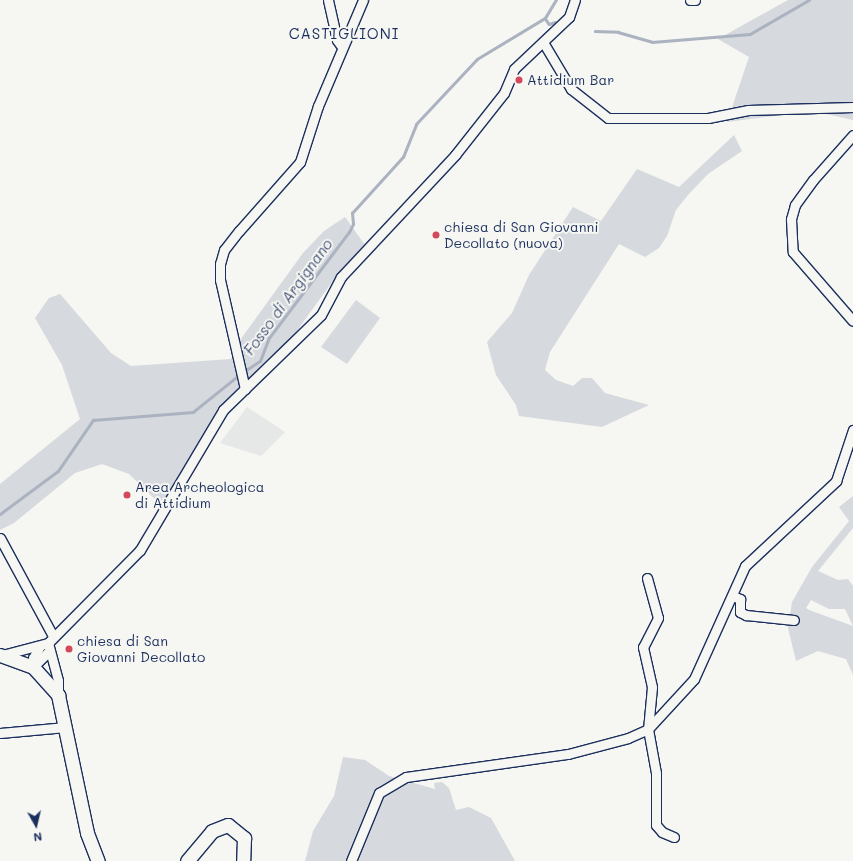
<!DOCTYPE html>
<html>
<head>
<meta charset="utf-8">
<style>
  body { margin:0 }
  #map { position:relative; width:853px; height:861px; overflow:hidden; background:#f6f6f2; font-family:Mali,sans-serif }
  div>[style] { position:absolute }
  .built>* { inset:0; background:#e6e7e7 }
  .green>* { inset:0; background:#d6d9dd }
  .stream>* { height:2.5px; margin:-1.25px; padding:0 1.25px; transform-origin:1.25px; border-radius:1.25px; background:#abb2c0 }
  .roads { filter:drop-shadow(1px 0 #1b2f5e) drop-shadow(-1px 0 #1b2f5e) drop-shadow(0 1px #1b2f5e) drop-shadow(0 -1px #1b2f5e) }
  .street>* { height:9px; margin:-4.5px; padding:0 4.5px; transform-origin:4.5px; border-radius:4.5px; background:#f6f6f2 }
  .secondary>* { height:13px; margin:-6.5px; padding:0 6.5px; transform-origin:6.5px; border-radius:6.5px; background:#f6f6f2 }
  .dots>* { width:11px; height:11px; translate:-50% -50%; box-sizing:border-box; border:2px solid #f6f6f2; border-radius:50% }
  span { translate:-50% -50%; white-space:nowrap; text-align:center; line-height:1.15; -webkit-text-stroke:4px #f6f6f2; paint-order:stroke }
  .poi-label { font-size:14px; color:#1b2f5e }
  .left { translate:0 -50%; text-align:left }
  .neighbourhood-label { font-size:15px; color:#1b2f5e; letter-spacing:1px }
  .water-label { font-size:15px; color:#46567b; font-style:italic }
  .north { position:absolute; left:16px; top:805px; width:40px; height:40px; -webkit-text-stroke:3px #f6f6f2; paint-order:stroke; rotate:172deg; font-size:11px; font-weight:700; line-height:16px; text-align:center; color:#1b2f5e }
  .north::after { content:''; display:block; margin:auto; width:14px; height:18px; background:#1b2f5e; clip-path:polygon(50% 0,100% 100%,50% 72%,0 100%) }
</style>
</head>
<body>
<div id="map">
  <div class="built">
    <div style="clip-path:polygon(247px 407px,285px 432px,261px 456px,220px 443px)"></div>
  </div>
  <div class="green">
    <div style="clip-path:polygon(788px 0,853px 0,853px 120px,813px 111px,727px 122px,749px 57px,718px 39px)"></div>
    <div style="clip-path:polygon(734px 135px,742px 151px,708px 174px,688px 195px,676px 210px,667px 236px,659px 248px,645px 257px,619px 244px,550px 352px,545px 370px,556px 380px,573px 386px,582px 378px,592px 378px,605px 393px,649px 405px,602px 427px,519px 416px,516px 405px,496px 375px,487px 342px,512px 313px,529px 275px,573px 207px,601px 221px,637px 169px,679px 187px)"></div>
    <div style="clip-path:polygon(345px 217px,365px 245px,340px 271px,291px 339px,225px 413px,167px 511px,129px 474px,102px 464px,75px 473px,14px 523px,0 530px,0 484px,80px 419px,62px 365px,35px 318px,49px 298px,60px 294px,111px 353px,131px 366px,231px 359px,238px 343px,303px 253px,324px 231px)"></div>
    <div style="clip-path:polygon(356px 300px,380px 318px,347px 364px,321px 347px)"></div>
    <div style="clip-path:polygon(evenodd,853px 496px,853px 528px,818px 571px,838px 580px,848px 579px,853px 586px,853px 675px,846px 659px,818px 651px,796px 661px,788px 628px,792px 602px,812px 567px,849px 521px,839px 507px,853px 496px,811px 600px,829px 609px,845px 609px,853px 626px,809px 610px,806px 608px,811px 600px)"></div>
    <div style="clip-path:polygon(343px 757px,365px 760px,389px 776px,435px 789px,434px 783px,442px 782px,449px 788px,456px 810px,469px 807px,491px 818px,515px 861px,305px 861px,313px 831px,334px 796px)"></div>
  </div>
  <div class="stream">
    <div style="left:545px;top:18px;width:7px;rotate:56deg"></div>
    <div style="left:549px;top:24px;width:6px;rotate:-18deg"></div>
    <div style="left:595px;top:31px;width:23px;rotate:2deg"></div>
    <div style="left:618px;top:32px;width:35px;rotate:16deg"></div>
    <div style="left:652px;top:42px;width:98px;rotate:-4.7deg"></div>
    <div style="left:750px;top:34px;width:68px;rotate:-30deg"></div>
    <div style="left:243px;top:372px;width:20px;rotate:-33deg"></div>
    <div style="left:260px;top:361px;width:25px;rotate:-69deg"></div>
    <div style="left:269px;top:338px;width:133px;rotate:-53deg"></div>
    <div style="left:349px;top:232px;width:9px;rotate:-63deg"></div>
    <div style="left:353px;top:224px;width:11px;rotate:-95deg"></div>
    <div style="left:352px;top:213px;width:76px;rotate:-47.7deg"></div>
    <div style="left:403px;top:157px;width:35px;rotate:-68deg"></div>
    <div style="left:416px;top:124px;width:89px;rotate:-46.8deg"></div>
    <div style="left:477px;top:59px;width:79px;rotate:-31.1deg"></div>
    <div style="left:545px;top:18px;width:21px;rotate:-59deg"></div>
    <div style="left:0;top:514px;width:72px;rotate:-36.6deg"></div>
    <div style="left:58px;top:471px;width:62px;rotate:-55.5deg"></div>
    <div style="left:93px;top:420px;width:100px;rotate:-4.6deg"></div>
    <div style="left:193px;top:412px;width:59px;rotate:-38.8deg"></div>
  </div>
  <div class="roads">
    <div class="street">
      <div style="left:328px;top:0;width:41px;rotate:77.3deg"></div>
      <div style="left:337px;top:40px;width:9px;rotate:54deg"></div>
      <div style="left:690px;top:0;width:5px"></div>
      <div style="left:543px;top:42px;width:55px;rotate:59.2deg"></div>
      <div style="left:571px;top:89px;width:47px;rotate:38.1deg"></div>
      <div style="left:608px;top:118px;width:100px"></div>
      <div style="left:708px;top:118px;width:41px;rotate:-11.3deg"></div>
      <div style="left:748px;top:110px;width:105px;rotate:-1.6deg"></div>
      <div style="left:853px;top:135px;width:60px;rotate:131.6deg"></div>
      <div style="left:813px;top:180px;width:31px;rotate:126deg"></div>
      <div style="left:795px;top:205px;width:15px;rotate:106deg"></div>
      <div style="left:791px;top:219px;width:33px;rotate:87deg"></div>
      <div style="left:793px;top:252px;width:91px;rotate:49deg"></div>
      <div style="left:245px;top:389px;width:112px;rotate:-102.9deg"></div>
      <div style="left:220px;top:280px;width:16px;rotate:-90deg"></div>
      <div style="left:220px;top:264px;width:15px;rotate:-74deg"></div>
      <div style="left:224px;top:250px;width:24px;rotate:-52deg"></div>
      <div style="left:239px;top:231px;width:92px;rotate:-48.5deg"></div>
      <div style="left:300px;top:162px;width:59px;rotate:-72.2deg"></div>
      <div style="left:318px;top:106px;width:115px;rotate:-67deg"></div>
      <div style="left:0;top:538px;width:111px;rotate:61.6deg"></div>
      <div style="left:647px;top:578px;width:41px;rotate:74.6deg"></div>
      <div style="left:658px;top:618px;width:33px;rotate:117deg"></div>
      <div style="left:643px;top:647px;width:41px;rotate:77.3deg"></div>
      <div style="left:652px;top:687px;width:42px;rotate:95.4deg"></div>
      <div style="left:648px;top:729px;width:45px;rotate:79.7deg"></div>
      <div style="left:656px;top:773px;width:52px;rotate:90deg"></div>
      <div style="left:656px;top:825px;width:9px;rotate:49deg"></div>
      <div style="left:662px;top:832px;width:13px;rotate:23deg"></div>
      <div style="left:733px;top:596px;width:8px;rotate:23deg"></div>
      <div style="left:740px;top:599px;width:13px;rotate:90deg"></div>
      <div style="left:740px;top:612px;width:7px;rotate:27deg"></div>
      <div style="left:746px;top:615px;width:48px;rotate:5.9deg"></div>
      <div style="left:48px;top:643px;width:39px;rotate:75deg"></div>
      <div style="left:58px;top:681px;width:14px;rotate:90deg"></div>
      <div style="left:40px;top:646px;width:14px;rotate:120deg"></div>
      <div style="left:33px;top:658px;width:9px;rotate:90deg"></div>
      <div style="left:33px;top:667px;width:23px;rotate:-45deg"></div>
      <div style="left:2px;top:655px;width:48px;rotate:-14.6deg"></div>
      <div style="left:48px;top:643px;width:131px;rotate:-45.3deg"></div>
      <div style="left:140px;top:550px;width:163px;rotate:-59.3deg"></div>
      <div style="left:223px;top:410px;width:136px;rotate:-44.1deg"></div>
      <div style="left:321px;top:315px;width:43px;rotate:-62.2deg"></div>
      <div style="left:341px;top:277px;width:167px;rotate:-46.9deg"></div>
      <div style="left:455px;top:155px;width:79px;rotate:-51.7deg"></div>
      <div style="left:504px;top:93px;width:26px;rotate:-67deg"></div>
      <div style="left:514px;top:69px;width:76px;rotate:-43.4deg"></div>
      <div style="left:569px;top:17px;width:18px;rotate:-71deg"></div>
      <div style="left:0;top:733px;width:66px;rotate:-5.2deg"></div>
      <div style="left:351px;top:861px;width:74px;rotate:-67.6deg"></div>
      <div style="left:379px;top:793px;width:31px;rotate:-31deg"></div>
      <div style="left:406px;top:777px;width:164px;rotate:-8.1deg"></div>
      <div style="left:568px;top:754px;width:62px;rotate:-14.9deg"></div>
      <div style="left:628px;top:738px;width:22px;rotate:-24deg"></div>
      <div style="left:648px;top:729px;width:68px;rotate:-47.4deg"></div>
      <div style="left:694px;top:679px;width:124px;rotate:-65.7deg"></div>
      <div style="left:745px;top:566px;width:125px;rotate:-43deg"></div>
      <div style="left:836px;top:481px;width:54px;rotate:-71.6deg"></div>
    </div>
    <div class="secondary">
      <div style="left:0;top:655px;width:35px;rotate:20deg"></div>
      <div style="left:33px;top:667px;width:38px;rotate:48deg"></div>
      <div style="left:58px;top:695px;width:141px;rotate:78.1deg"></div>
      <div style="left:87px;top:833px;width:30px;rotate:69deg"></div>
      <div style="left:187px;top:861px;width:39px;rotate:-50deg"></div>
      <div style="left:212px;top:831px;width:17px;rotate:-21deg"></div>
      <div style="left:228px;top:825px;width:21px;rotate:39deg"></div>
      <div style="left:244px;top:838px;width:23px;rotate:92deg"></div>
    </div>
  </div>
  <div class="dots">
    <div style="left:519px;top:80px;background:#d1495b"></div>
    <div style="left:436px;top:235px;background:#d1495b"></div>
    <div style="left:127px;top:495px;background:#d1495b"></div>
    <div style="left:69px;top:649px;background:#d1495b"></div>
  </div>
  <div class="poi-label">
    <span class="left" style="left:527px;top:80px">Attidium Bar</span>
    <span class="left" style="left:444px;top:235px">chiesa di San Giovanni<br>Decollato (nuova)</span>
    <span class="left" style="left:135px;top:495px">Area Archeologica<br>di Attidium</span>
    <span class="left" style="left:77px;top:649px">chiesa di San<br>Giovanni Decollato</span>
  </div>
  <div class="neighbourhood-label">
    <span style="left:344px;top:34px">CASTIGLIONI</span>
  </div>
  <div class="water-label">
    <span style="left:288px;top:297px;rotate:-54deg">Fosso di Argignano</span>
  </div>
  <div class="north">N</div>
</div>
</body>
</html>
